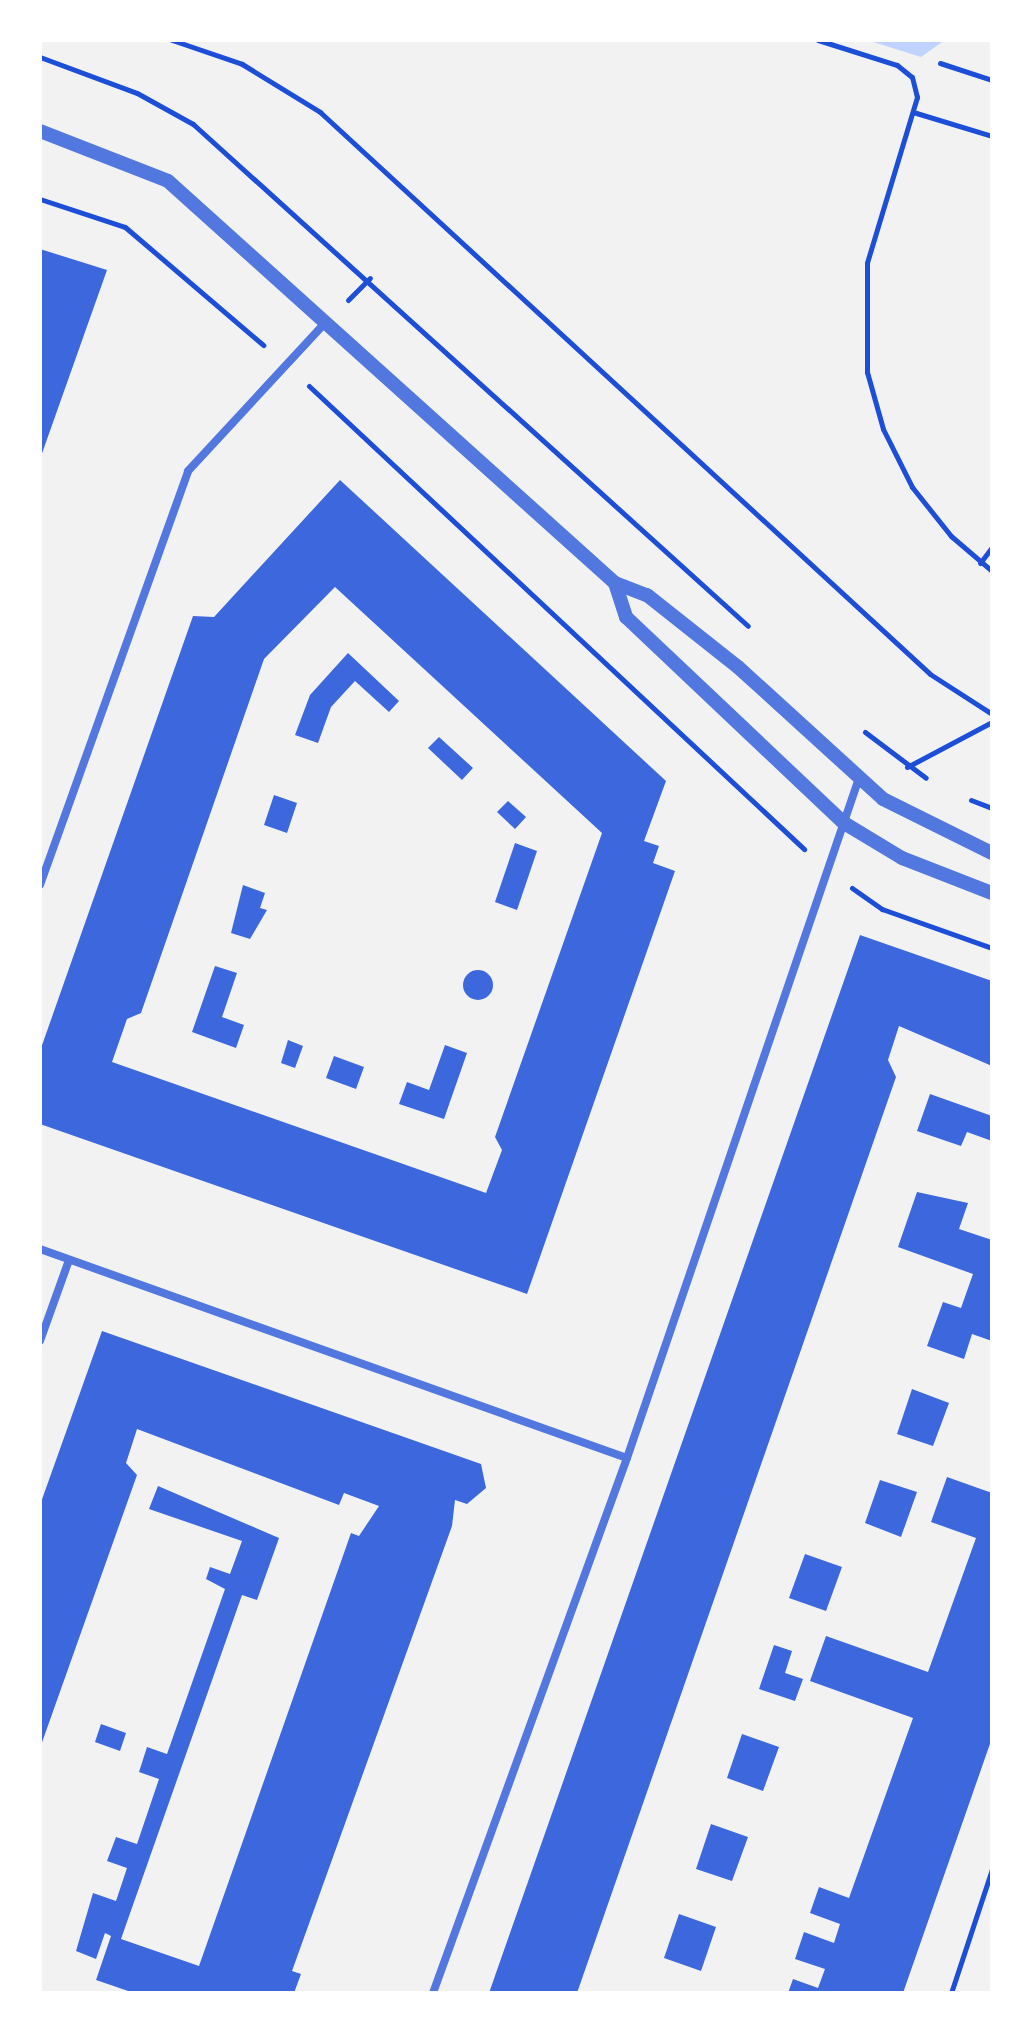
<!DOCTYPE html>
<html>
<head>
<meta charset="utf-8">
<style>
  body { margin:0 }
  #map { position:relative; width:1032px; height:2033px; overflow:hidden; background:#f2f2f2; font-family:"PT Sans Narrow",sans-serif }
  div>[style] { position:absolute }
  .water>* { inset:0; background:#bfd3fe }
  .building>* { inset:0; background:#3d67dc }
  .round { border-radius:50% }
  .path>* { height:5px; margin:-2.5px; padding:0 2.5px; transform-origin:2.5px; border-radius:2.5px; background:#1d4ed8 }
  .minor>* { height:8px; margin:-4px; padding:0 4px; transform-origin:4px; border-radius:4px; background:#5277de }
  .tertiary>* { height:14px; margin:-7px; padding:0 7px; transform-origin:7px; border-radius:7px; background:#5277de }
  span { translate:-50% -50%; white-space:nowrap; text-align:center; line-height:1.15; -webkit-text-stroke:6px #fff; paint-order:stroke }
  .frame { position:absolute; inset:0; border:42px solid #fff; pointer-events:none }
</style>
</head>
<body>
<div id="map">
  <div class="water">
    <div style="clip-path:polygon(867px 40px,945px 40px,921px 57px)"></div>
  </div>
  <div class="building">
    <div style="clip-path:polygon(40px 249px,107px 270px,40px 459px)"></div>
    <div style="clip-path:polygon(evenodd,340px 480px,666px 781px,644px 841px,659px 846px,653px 863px,675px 871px,527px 1294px,40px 1124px,40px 1051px,193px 616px,214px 617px,340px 480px,335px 587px,602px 833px,495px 1137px,502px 1150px,486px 1193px,112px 1062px,127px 1019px,141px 1013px,264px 659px,335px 587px)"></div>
    <div style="clip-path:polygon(348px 653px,399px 701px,389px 712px,355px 681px,331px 707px,318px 743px,295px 735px,310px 695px)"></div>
    <div style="clip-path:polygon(439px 737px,473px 768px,462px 780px,428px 748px)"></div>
    <div style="clip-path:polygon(274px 795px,297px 803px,287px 833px,264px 825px)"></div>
    <div style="clip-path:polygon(508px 801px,526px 817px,515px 829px,497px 812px)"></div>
    <div style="clip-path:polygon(515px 843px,537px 851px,517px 910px,495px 902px)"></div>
    <div style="clip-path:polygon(243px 885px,265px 893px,260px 908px,267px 910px,250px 939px,231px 933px)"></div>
    <div style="clip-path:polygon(860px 935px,992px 981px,992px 1066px,899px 1026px,888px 1060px,896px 1077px,577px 1993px,489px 1993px)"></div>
    <div style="clip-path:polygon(215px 966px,237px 973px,222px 1017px,244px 1025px,236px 1048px,192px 1032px)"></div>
    <div class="round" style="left:463px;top:970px;width:30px;height:30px"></div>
    <div style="clip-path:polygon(288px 1040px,303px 1046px,295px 1068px,281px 1063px)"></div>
    <div style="clip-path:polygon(445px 1045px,467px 1053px,444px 1119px,399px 1104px,407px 1082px,429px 1090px)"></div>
    <div style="clip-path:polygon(334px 1056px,364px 1067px,356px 1089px,326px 1078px)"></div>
    <div style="clip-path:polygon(930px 1094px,992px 1116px,992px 1141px,967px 1132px,961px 1146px,917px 1131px)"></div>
    <div style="clip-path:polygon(917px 1192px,968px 1203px,959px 1229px,992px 1240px,992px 1341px,972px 1334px,964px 1359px,927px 1346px,943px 1302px,961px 1308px,973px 1274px,898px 1247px)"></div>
    <div style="clip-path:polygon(102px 1331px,481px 1464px,486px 1488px,467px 1504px,455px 1500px,452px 1526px,292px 1971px,301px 1974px,294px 1993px,134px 1993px,96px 1980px,111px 1936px,105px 1933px,96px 1959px,76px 1951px,93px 1893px,116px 1901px,127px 1868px,107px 1861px,116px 1837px,137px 1844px,159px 1779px,139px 1772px,147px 1747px,167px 1754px,225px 1589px,206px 1579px,210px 1567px,230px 1574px,242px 1541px,149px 1509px,158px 1486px,279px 1538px,257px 1600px,242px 1595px,121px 1939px,199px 1966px,351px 1533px,359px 1536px,379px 1506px,344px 1493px,339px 1505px,137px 1429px,126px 1463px,137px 1475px,40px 1748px,40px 1505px)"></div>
    <div style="clip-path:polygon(912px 1389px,949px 1403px,933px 1446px,897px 1434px)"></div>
    <div style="clip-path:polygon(947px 1477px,992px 1493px,992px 1738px,903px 1993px,788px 1993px,793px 1979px,818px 1988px,825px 1969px,795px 1959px,804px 1932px,834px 1943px,840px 1924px,810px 1913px,819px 1887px,849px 1898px,913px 1718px,810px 1681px,826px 1636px,928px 1672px,976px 1538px,931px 1522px)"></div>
    <div style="clip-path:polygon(880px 1480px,917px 1492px,901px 1537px,865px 1523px)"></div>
    <div style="clip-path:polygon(805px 1554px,842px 1567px,826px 1611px,789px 1598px)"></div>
    <div style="clip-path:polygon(774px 1645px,792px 1651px,785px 1673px,803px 1679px,795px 1701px,759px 1689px)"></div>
    <div style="clip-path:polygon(101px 1724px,126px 1733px,120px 1751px,95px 1742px)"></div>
    <div style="clip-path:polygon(742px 1734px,779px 1747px,763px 1791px,727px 1778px)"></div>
    <div style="clip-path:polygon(711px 1824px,748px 1837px,732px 1881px,696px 1869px)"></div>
    <div style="clip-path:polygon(679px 1914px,716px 1927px,701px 1971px,664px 1958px)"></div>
  </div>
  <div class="path">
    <div style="left:172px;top:40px;width:74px;rotate:18.9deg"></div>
    <div style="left:242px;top:64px;width:92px;rotate:31.6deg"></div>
    <div style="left:320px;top:112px;width:829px;rotate:42.65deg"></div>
    <div style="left:930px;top:674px;width:74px;rotate:32.8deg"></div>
    <div style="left:818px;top:40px;width:83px;rotate:17.6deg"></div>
    <div style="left:897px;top:65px;width:19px;rotate:39deg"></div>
    <div style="left:912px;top:77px;width:21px;rotate:76deg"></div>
    <div style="left:917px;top:97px;width:173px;rotate:106.8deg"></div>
    <div style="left:867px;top:263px;width:109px;rotate:90deg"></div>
    <div style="left:867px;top:372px;width:59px;rotate:74.3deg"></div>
    <div style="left:883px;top:429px;width:65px;rotate:63.4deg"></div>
    <div style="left:912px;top:487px;width:63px;rotate:51.5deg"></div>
    <div style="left:951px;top:536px;width:54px;rotate:40.5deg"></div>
    <div style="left:40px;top:57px;width:103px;rotate:20.4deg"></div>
    <div style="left:137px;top:93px;width:64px;rotate:29deg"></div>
    <div style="left:193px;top:124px;width:748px;rotate:42.13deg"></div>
    <div style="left:940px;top:63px;width:55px;rotate:18.1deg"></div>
    <div style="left:913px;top:112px;width:83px;rotate:16.9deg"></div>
    <div style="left:40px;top:199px;width:89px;rotate:18.2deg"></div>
    <div style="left:125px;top:227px;width:182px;rotate:40.5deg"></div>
    <div style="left:348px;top:300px;width:31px;rotate:-45deg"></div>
    <div style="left:309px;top:386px;width:678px;rotate:43.09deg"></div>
    <div style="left:980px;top:563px;width:20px;rotate:-53deg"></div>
    <div style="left:865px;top:732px;width:76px;rotate:37deg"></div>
    <div style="left:907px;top:767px;width:96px;rotate:-27.9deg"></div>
    <div style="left:971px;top:800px;width:22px;rotate:21deg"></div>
    <div style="left:852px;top:888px;width:37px;rotate:35deg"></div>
    <div style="left:882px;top:909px;width:117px;rotate:19.5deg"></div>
    <div style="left:951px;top:1993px;width:131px;rotate:-71.7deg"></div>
  </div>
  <div class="minor">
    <div style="left:40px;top:885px;width:440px;rotate:-70.3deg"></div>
    <div style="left:188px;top:471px;width:203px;rotate:-47.2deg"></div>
    <div style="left:40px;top:1249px;width:623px;rotate:19.6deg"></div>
    <div style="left:40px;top:1341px;width:86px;rotate:-70.3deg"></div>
    <div style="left:433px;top:1993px;width:569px;rotate:-70.07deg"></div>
    <div style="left:627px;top:1458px;width:718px;rotate:-71.16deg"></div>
  </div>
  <div class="tertiary">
    <div style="left:40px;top:131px;width:137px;rotate:21.3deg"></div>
    <div style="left:168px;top:181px;width:601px;rotate:41.97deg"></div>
    <div style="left:615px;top:583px;width:34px;rotate:21deg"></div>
    <div style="left:647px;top:595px;width:116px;rotate:38.4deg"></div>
    <div style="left:738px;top:667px;width:196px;rotate:42.3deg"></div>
    <div style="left:883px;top:799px;width:122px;rotate:26.4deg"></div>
    <div style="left:615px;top:583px;width:36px;rotate:72deg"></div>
    <div style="left:626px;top:617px;width:300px;rotate:43.4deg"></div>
    <div style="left:844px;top:823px;width:68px;rotate:31.1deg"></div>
    <div style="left:902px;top:858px;width:97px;rotate:21.3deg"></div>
  </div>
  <div class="frame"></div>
</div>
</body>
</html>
